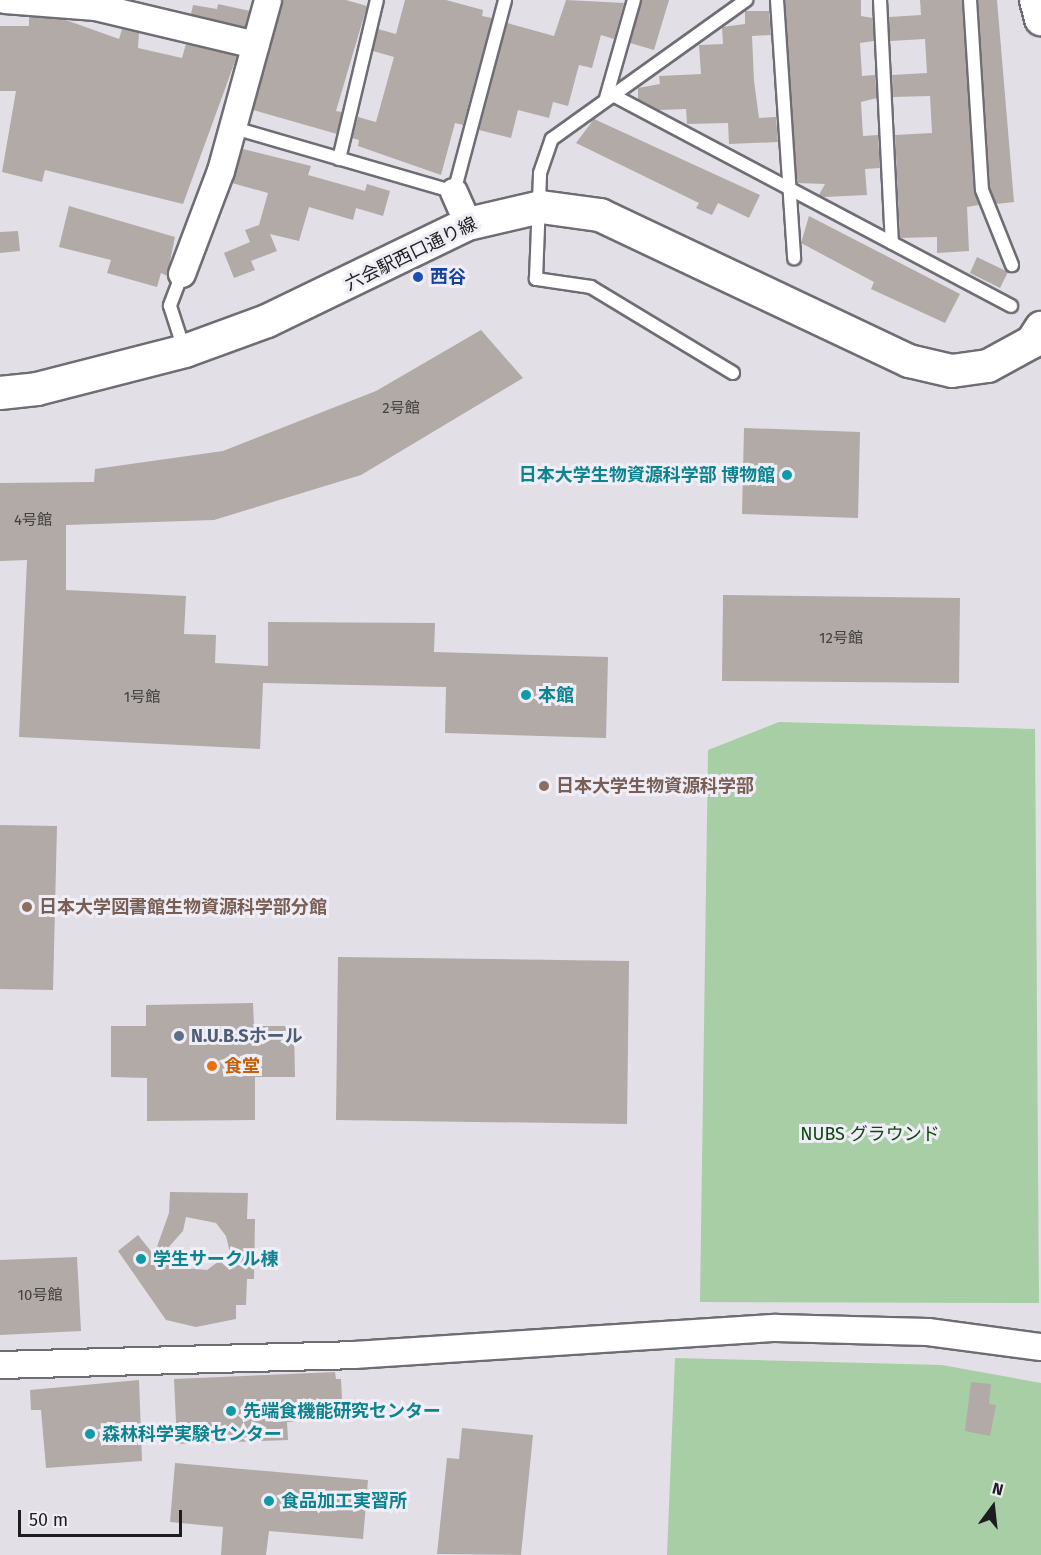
<!DOCTYPE html>
<html>
<head>
<meta charset="utf-8">
<style>
  body { margin:0 }
  #map { position:relative; width:1041px; height:1555px; overflow:hidden; background:#e2dfe7; font-family:"Fira Sans","Noto Sans JP",sans-serif }
  div>[style] { position:absolute }
  .green>* { inset:0; background:#a8cea5 }
  .building>* { inset:0; background:#b2aaa6 }
  .roads { filter:drop-shadow(2px 0 #6f6d74) drop-shadow(-2px 0 #6f6d74) drop-shadow(0 2px #6f6d74) drop-shadow(0 -2px #6f6d74) }
  .service>* { height:12px; margin:-6px; padding:0 6px; transform-origin:6px; border-radius:6px; background:#fff }
  .minor>* { height:26px; margin:-13px; padding:0 13px; transform-origin:13px; border-radius:13px; background:#fff }
  .tertiary>* { height:32px; margin:-16px; padding:0 16px; transform-origin:16px; border-radius:16px; background:#fff }
  .dots>* { width:16px; height:16px; translate:-50% -50%; box-sizing:border-box; border:3px solid #efedf5; border-radius:50% }
  span { translate:-50% -50%; white-space:nowrap; text-align:center; line-height:1.15; -webkit-text-stroke:6px #efedf5; paint-order:stroke }
  .number-label { font-size:15px; color:#424041 }
  .number-label span { -webkit-text-stroke-width:0 }
  .street-label { font-size:18px; color:#1d1c1f }
  .transit-label { font-size:18px; color:#164399; font-weight:700 }
  .left { translate:0 -50%; text-align:left }
  .culture-label { font-size:18px; color:#0d838f; font-weight:700 }
  .right { translate:-100% -50%; text-align:right }
  .education-label { font-size:18px; color:#785e54; font-weight:700 }
  .service-label { font-size:18px; color:#4e5e75; font-weight:700 }
  .food-label { font-size:18px; color:#c56008; font-weight:700 }
  .park-label { font-size:18px; color:#0f470f }
  .north { position:absolute; left:963px; top:1477px; width:60px; height:60px; -webkit-text-stroke:4px #efedf5; paint-order:stroke; rotate:15deg; font-size:16px; font-weight:700; line-height:24px; text-align:center; color:#1d1c1f }
  .north::after { content:''; display:block; margin:auto; width:21px; height:27px; background:#1d1c1f; clip-path:polygon(50% 0,100% 100%,50% 72%,0 100%) }
  .scale { position:absolute; left:18px; top:1510px; width:164px; height:27px; box-sizing:border-box; border:3px solid #1d1c1f; border-top:0; padding-left:8px; font-size:18px; line-height:21px; white-space:nowrap; color:#1d1c1f; -webkit-text-stroke:4px #efedf5; paint-order:stroke }
</style>
</head>
<body>
<div id="map">
  <div class="green">
    <div style="clip-path:polygon(779px 722px,1035px 729px,1039px 1303px,700px 1302px,708px 750px)"></div>
    <div style="clip-path:polygon(675px 1358px,942px 1365px,1041px 1383px,1041px 1555px,667px 1555px)"></div>
  </div>
  <div class="building">
    <div style="clip-path:polygon(283px 0,346px 0,367px 6px,336px 111px,342px 112px,337px 134px,253px 110px)"></div>
    <div style="clip-path:polygon(405px 0,446px 0,483px 10px,482px 16px,492px 18px,463px 125px,455px 123px,441px 175px,358px 146px,359px 140px,352px 138px,358px 117px,376px 122px,394px 57px,373px 51px,378px 29px,396px 34px)"></div>
    <div style="clip-path:polygon(566px 0,624px 3px,614px 39px,601px 35px,592px 68px,579px 65px,568px 106px,553px 102px,549px 118px,518px 110px,511px 138px,479px 130px,507px 23px,554px 36px)"></div>
    <div style="clip-path:polygon(642px 0,669px 0,654px 50px,630px 43px)"></div>
    <div style="clip-path:polygon(785px 0,861px 0,861px 16px,873px 18px,874px 41px,860px 43px,862px 76px,875px 75px,877px 98px,861px 102px,863px 136px,878px 135px,880px 168px,865px 169px,867px 195px,824px 197px,819px 195px,825px 184px,797px 183px)"></div>
    <div style="clip-path:polygon(920px 0,962px 0,974px 191px,979px 205px,967px 207px,969px 251px,937px 253px,937px 237px,900px 238px,895px 135px,932px 133px,930px 96px,893px 97px,892px 75px,927px 73px,925px 39px,890px 41px,889px 17px,921px 15px)"></div>
    <div style="clip-path:polygon(978px 0,997px 0,1014px 202px,996px 204px,990px 188px)"></div>
    <div style="clip-path:polygon(218px 4px,250px 11px,245px 27px,191px 14px,193px 5px,217px 9px)"></div>
    <div style="clip-path:polygon(745px 11px,769px 11px,771px 35px,752px 36px,754px 81px,759px 118px,776px 117px,778px 142px,729px 144px,728px 123px,687px 124px,686px 109px,659px 110px,638px 99px,638px 88px,660px 84px,659px 76px,701px 74px,699px 45px,723px 44px,722px 27px,745px 24px)"></div>
    <div style="clip-path:polygon(29px 17px,63px 19px,119px 39px,122px 29px,139px 33px,138px 48px,182px 58px,186px 44px,237px 56px,183px 204px,45px 170px,42px 182px,2px 172px,16px 91px,0 91px,0 26px,29px 26px)"></div>
    <div style="clip-path:polygon(594px 119px,760px 195px,749px 218px,718px 203px,712px 215px,696px 208px,699px 203px,576px 143px)"></div>
    <div style="clip-path:polygon(243px 149px,311px 166px,308px 175px,365px 191px,367px 184px,390px 191px,383px 216px,356px 208px,353px 220px,309px 207px,299px 241px,270px 234px,277px 251px,251px 261px,255px 270px,234px 278px,224px 253px,250px 242px,245px 230px,259px 225px,268px 193px,232px 183px)"></div>
    <div style="clip-path:polygon(69px 206px,175px 237px,167px 276px,161px 273px,157px 287px,107px 273px,111px 260px,59px 247px)"></div>
    <div style="clip-path:polygon(809px 216px,960px 294px,945px 323px,871px 289px,874px 282px,801px 243px)"></div>
    <div style="clip-path:polygon(18px 231px,20px 251px,0 253px,0 232px)"></div>
    <div style="clip-path:polygon(977px 257px,1008px 272px,1000px 288px,970px 273px)"></div>
    <div style="clip-path:polygon(481px 330px,523px 378px,361px 475px,214px 520px,66px 525px,66px 590px,186px 596px,184px 634px,216px 635px,215px 663px,268px 666px,268px 622px,435px 623px,434px 652px,608px 657px,606px 738px,445px 733px,446px 687px,263px 683px,260px 749px,19px 737px,27px 560px,0 561px,0 483px,94px 482px,95px 469px,223px 451px,376px 391px)"></div>
    <div style="clip-path:polygon(744px 428px,860px 432px,858px 518px,742px 514px)"></div>
    <div style="clip-path:polygon(723px 595px,960px 598px,959px 683px,722px 681px)"></div>
    <div style="clip-path:polygon(0 825px,57px 826px,53px 990px,0 989px)"></div>
    <div style="clip-path:polygon(338px 957px,629px 961px,627px 1124px,336px 1120px)"></div>
    <div style="clip-path:polygon(253px 1003px,254px 1026px,294px 1026px,295px 1077px,255px 1077px,255px 1120px,147px 1121px,147px 1078px,111px 1077px,111px 1026px,146px 1026px,146px 1005px)"></div>
    <div style="clip-path:polygon(evenodd,170px 1192px,248px 1193px,247px 1219px,255px 1219px,254px 1279px,247px 1279px,246px 1305px,236px 1305px,236px 1319px,196px 1327px,166px 1320px,118px 1251px,138px 1235px,154px 1255px,169px 1213px,170px 1192px,186px 1217px,216px 1223px,226px 1236px,230px 1253px,207px 1270px,186px 1268px,167px 1249px,183px 1231px,186px 1217px)"></div>
    <div style="clip-path:polygon(77px 1257px,81px 1331px,0 1335px,0 1260px)"></div>
    <div style="clip-path:polygon(335px 1372px,336px 1379px,341px 1379px,343px 1420px,287px 1422px,288px 1440px,177px 1444px,174px 1379px)"></div>
    <div style="clip-path:polygon(139px 1380px,142px 1461px,46px 1468px,41px 1410px,31px 1410px,30px 1390px)"></div>
    <div style="clip-path:polygon(971px 1382px,991px 1384px,989px 1404px,996px 1405px,990px 1436px,965px 1431px)"></div>
    <div style="clip-path:polygon(462px 1428px,533px 1435px,521px 1555px,437px 1554px,447px 1458px,459px 1459px)"></div>
    <div style="clip-path:polygon(175px 1463px,368px 1480px,363px 1539px,269px 1531px,266px 1555px,221px 1555px,223px 1527px,170px 1522px)"></div>
  </div>
  <div class="roads">
    <div class="service">
      <div style="left:777px;top:0;width:259px;rotate:86.2deg"></div>
      <div style="left:880px;top:0;width:243px;rotate:87.2deg"></div>
      <div style="left:970px;top:0;width:190px;rotate:86.4deg"></div>
      <div style="left:982px;top:190px;width:81px;rotate:68.2deg"></div>
      <div style="left:609px;top:93px;width:455px;rotate:27.9deg"></div>
      <div style="left:606px;top:98px;width:102px;rotate:-74.1deg"></div>
      <div style="left:234px;top:128px;width:229px;rotate:16.2deg"></div>
      <div style="left:454px;top:192px;width:199px;rotate:-75.1deg"></div>
      <div style="left:339px;top:159px;width:163px;rotate:-76.6deg"></div>
      <div style="left:182px;top:274px;width:34px;rotate:111deg"></div>
      <div style="left:170px;top:306px;width:45px;rotate:72deg"></div>
      <div style="left:733px;top:373px;width:166px;rotate:-148.8deg"></div>
      <div style="left:591px;top:287px;width:56px;rotate:-171.7deg"></div>
      <div style="left:536px;top:279px;width:106px;rotate:-87.8deg"></div>
      <div style="left:540px;top:173px;width:36px;rotate:-71deg"></div>
      <div style="left:552px;top:139px;width:239px;rotate:-35.6deg"></div>
    </div>
    <div class="minor">
      <div style="left:5px;top:0;width:91px;rotate:4.4deg"></div>
      <div style="left:96px;top:7px;width:164px;rotate:13.4deg"></div>
      <div style="left:454px;top:192px;width:35px;rotate:66deg"></div>
      <div style="left:182px;top:274px;width:110px;rotate:-69.3deg"></div>
      <div style="left:221px;top:171px;width:177px;rotate:-74.6deg"></div>
      <div style="left:0;top:1365px;width:354px;rotate:-1.6deg"></div>
      <div style="left:354px;top:1355px;width:423px;rotate:-3.7deg"></div>
      <div style="left:776px;top:1328px;width:152px;rotate:1.5deg"></div>
      <div style="left:928px;top:1332px;width:114px;rotate:7.6deg"></div>
    </div>
    <div class="tertiary">
      <div style="left:1036px;top:0;width:20px;rotate:75deg"></div>
      <div style="left:0;top:393px;width:37px;rotate:-6deg"></div>
      <div style="left:37px;top:389px;width:153px;rotate:-14.4deg"></div>
      <div style="left:185px;top:351px;width:87px;rotate:-20.1deg"></div>
      <div style="left:267px;top:321px;width:223px;rotate:-25.8deg"></div>
      <div style="left:468px;top:224px;width:75px;rotate:-13.1deg"></div>
      <div style="left:541px;top:207px;width:60px;rotate:7.7deg"></div>
      <div style="left:600px;top:215px;width:342px;rotate:25.3deg"></div>
      <div style="left:909px;top:361px;width:44px;rotate:13.1deg"></div>
      <div style="left:952px;top:371px;width:36px;rotate:-8deg"></div>
      <div style="left:988px;top:366px;width:50px;rotate:-28.6deg"></div>
      <div style="left:1032px;top:342px;width:17px;rotate:-57deg"></div>
    </div>
  </div>
  <div class="dots">
    <div style="left:418px;top:277px;background:#1a4fb4"></div>
    <div style="left:787px;top:475px;background:#0f9aa8"></div>
    <div style="left:526px;top:695px;background:#0f9aa8"></div>
    <div style="left:544px;top:786px;background:#8d6e63"></div>
    <div style="left:27px;top:907px;background:#8d6e63"></div>
    <div style="left:179px;top:1036px;background:#5c6f8a"></div>
    <div style="left:212px;top:1066px;background:#e8710a"></div>
    <div style="left:141px;top:1259px;background:#0f9aa8"></div>
    <div style="left:231px;top:1411px;background:#0f9aa8"></div>
    <div style="left:90px;top:1434px;background:#0f9aa8"></div>
    <div style="left:269px;top:1501px;background:#0f9aa8"></div>
  </div>
  <div class="number-label">
    <span style="left:401px;top:409px">2号館</span>
    <span style="left:33px;top:521px">4号館</span>
    <span style="left:841px;top:639px">12号館</span>
    <span style="left:142px;top:698px">1号館</span>
    <span style="left:40px;top:1296px">10号館</span>
  </div>
  <div class="street-label">
    <span style="left:411px;top:254px;rotate:-26deg">六会駅西口通り線</span>
  </div>
  <div class="transit-label">
    <span class="left" style="left:430px;top:277px">西谷</span>
  </div>
  <div class="culture-label">
    <span class="right" style="left:775px;top:475px">日本大学生物資源科学部 博物館</span>
    <span class="left" style="left:538px;top:695px">本館</span>
    <span class="left" style="left:153px;top:1259px">学生サークル棟</span>
    <span class="left" style="left:243px;top:1411px">先端食機能研究センター</span>
    <span class="left" style="left:102px;top:1434px">森林科学実験センター</span>
    <span class="left" style="left:281px;top:1501px">食品加工実習所</span>
  </div>
  <div class="education-label">
    <span class="left" style="left:556px;top:786px">日本大学生物資源科学部</span>
    <span class="left" style="left:39px;top:907px">日本大学図書館生物資源科学部分館</span>
  </div>
  <div class="service-label">
    <span class="left" style="left:191px;top:1036px">N.U.B.Sホール</span>
  </div>
  <div class="food-label">
    <span class="left" style="left:224px;top:1066px">食堂</span>
  </div>
  <div class="park-label">
    <span style="left:870px;top:1134px">NUBS グラウンド</span>
  </div>
  <div class="north">N</div>
  <div class="scale">50 m</div>
</div>
</body>
</html>
